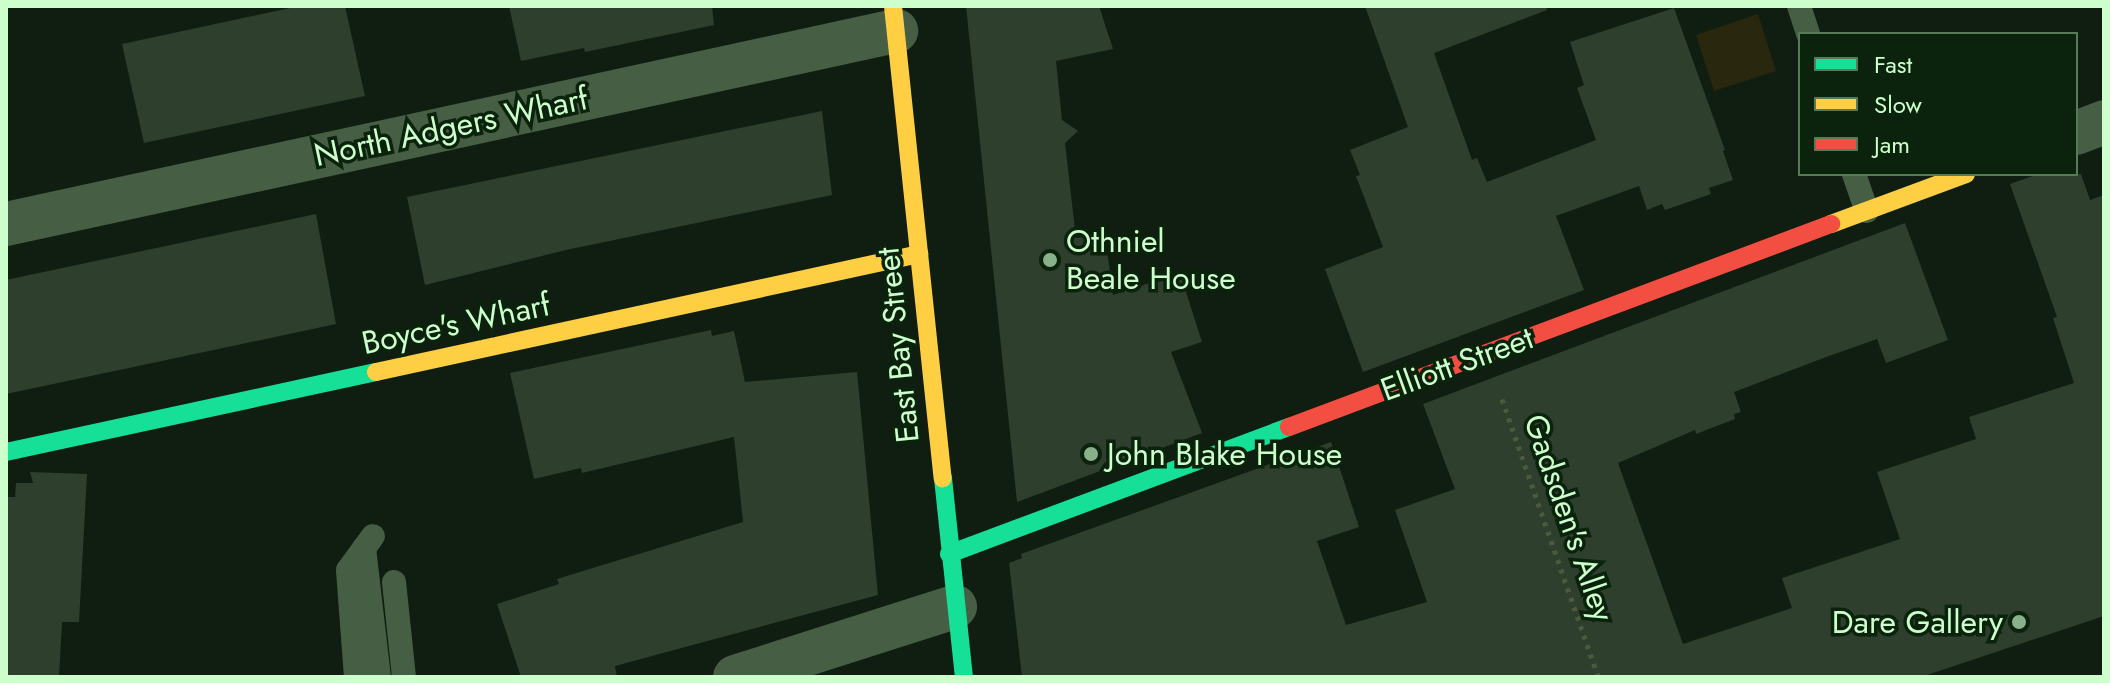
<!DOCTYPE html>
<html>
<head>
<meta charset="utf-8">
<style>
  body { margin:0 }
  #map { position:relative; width:2110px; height:683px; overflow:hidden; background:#101d11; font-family:Jost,sans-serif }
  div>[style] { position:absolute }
  .green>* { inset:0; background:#29270e }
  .building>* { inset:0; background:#2e3f2e }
  .path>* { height:5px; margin-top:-2.5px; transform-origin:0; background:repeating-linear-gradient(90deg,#4c593c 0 4px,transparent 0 10px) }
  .lane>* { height:24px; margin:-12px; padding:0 12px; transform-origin:12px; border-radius:12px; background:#465e44 }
  .street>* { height:44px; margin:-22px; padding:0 22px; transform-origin:22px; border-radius:22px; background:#465e44 }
  .fast>* { height:18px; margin:-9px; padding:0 9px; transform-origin:9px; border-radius:9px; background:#16e098 }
  .slow>* { height:18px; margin:-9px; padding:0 9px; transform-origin:9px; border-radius:9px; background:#ffcf43 }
  .jam>* { height:18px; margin:-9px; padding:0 9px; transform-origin:9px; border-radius:9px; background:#f24e42 }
  .dots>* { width:22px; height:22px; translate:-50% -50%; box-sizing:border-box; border:4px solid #0b220c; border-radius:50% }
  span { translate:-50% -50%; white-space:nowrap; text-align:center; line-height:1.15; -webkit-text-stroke:7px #0b220c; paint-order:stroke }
  .street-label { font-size:32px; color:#cfc }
  .poi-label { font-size:32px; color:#cfc }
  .left { translate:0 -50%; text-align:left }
  .right { translate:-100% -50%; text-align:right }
  .frame { position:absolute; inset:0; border:8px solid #cfc; pointer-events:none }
  .legend { position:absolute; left:1798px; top:32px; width:280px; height:144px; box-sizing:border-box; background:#0b220c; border:2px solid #587a59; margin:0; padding:10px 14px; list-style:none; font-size:24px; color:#cfc }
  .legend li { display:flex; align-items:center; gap:16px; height:40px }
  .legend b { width:40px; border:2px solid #587a59 }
</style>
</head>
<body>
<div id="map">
  <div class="green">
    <div style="clip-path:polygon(1758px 14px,1776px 71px,1714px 91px,1696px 35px)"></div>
  </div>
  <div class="building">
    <div style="clip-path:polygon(299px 6px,345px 6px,365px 96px,144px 143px,122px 44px)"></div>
    <div style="clip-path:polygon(509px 6px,712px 6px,714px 25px,585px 52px,584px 48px,521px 61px)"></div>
    <div style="clip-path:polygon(966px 6px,1099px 6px,1113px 49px,1056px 61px,1062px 120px,1078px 131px,1065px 143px,1076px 238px,1105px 234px,1113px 295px,1180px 273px,1202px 342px,1171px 352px,1202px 433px,1017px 502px)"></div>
    <div style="clip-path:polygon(1365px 6px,1546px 7px,1547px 10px,1434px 53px,1472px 160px,1477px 158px,1487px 182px,1596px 140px,1577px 88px,1584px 85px,1570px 42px,1674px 8px,1725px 150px,1723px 151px,1733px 180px,1709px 188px,1711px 194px,1665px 210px,1662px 204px,1647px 210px,1639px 186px,1556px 216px,1584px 290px,1363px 372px,1325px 269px,1383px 247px,1356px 176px,1360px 175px,1350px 150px,1408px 127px)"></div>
    <div style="clip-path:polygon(822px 111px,832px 195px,566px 250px,425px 285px,407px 197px)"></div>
    <div style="clip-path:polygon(2038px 174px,2081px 174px,2090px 200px,2104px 195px,2104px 616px,1921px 677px,1022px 677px,1009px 563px,1022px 558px,1021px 554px,1331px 442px,1359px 527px,1317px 541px,1346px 625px,1427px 602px,1395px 510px,1455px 489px,1423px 404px,1905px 223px,1948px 340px,1886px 363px,1877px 339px,1829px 356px,1734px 392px,1741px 412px,1734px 414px,1735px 419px,1696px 434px,1695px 430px,1618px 463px,1683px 644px,1792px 608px,1782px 578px,1900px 539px,1877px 472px,1976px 439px,1969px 417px,2074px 383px,2053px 318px,2057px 317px,2010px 184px)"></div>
    <div style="clip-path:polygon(316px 214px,336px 324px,6px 394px,6px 280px)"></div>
    <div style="clip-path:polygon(711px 330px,712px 336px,734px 331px,745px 382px,857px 372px,878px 595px,615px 666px,617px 677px,521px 677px,497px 604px,559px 584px,557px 579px,743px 522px,734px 437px,582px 473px,581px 468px,534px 479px,510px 373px)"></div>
    <div style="clip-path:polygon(30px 472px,87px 474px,79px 622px,62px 622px,59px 677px,6px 677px,6px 497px,15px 497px,16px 483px,33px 483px)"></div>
  </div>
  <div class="path">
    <div style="left:1502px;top:399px;width:294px;rotate:70.9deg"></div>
  </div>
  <div class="lane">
    <div style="left:1799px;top:6px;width:29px;rotate:72deg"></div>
    <div style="left:1854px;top:174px;width:39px;rotate:71deg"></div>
    <div style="left:364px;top:548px;width:130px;rotate:83.4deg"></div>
    <div style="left:394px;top:582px;width:96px;rotate:84deg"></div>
    <div style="left:356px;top:677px;width:107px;rotate:-94.3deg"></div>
    <div style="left:348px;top:570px;width:42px;rotate:-53.7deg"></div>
  </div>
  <div class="street">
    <div style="left:2076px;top:133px;width:30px;rotate:-21deg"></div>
    <div style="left:6px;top:224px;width:911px;rotate:-12.24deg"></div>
    <div style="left:735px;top:677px;width:231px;rotate:-17.7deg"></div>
  </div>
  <div class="fast">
    <div style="left:6px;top:452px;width:379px;rotate:-12.2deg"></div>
    <div style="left:943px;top:478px;width:200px;rotate:84deg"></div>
    <div style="left:949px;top:554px;width:363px;rotate:-20.5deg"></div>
  </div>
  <div class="slow">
    <div style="left:893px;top:6px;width:475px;rotate:84deg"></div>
    <div style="left:1831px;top:224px;width:144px;rotate:-20.3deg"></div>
    <div style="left:376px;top:372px;width:556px;rotate:-12.26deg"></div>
  </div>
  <div class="jam">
    <div style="left:1289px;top:427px;width:579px;rotate:-20.53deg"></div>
  </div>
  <div class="dots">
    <div style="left:1050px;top:260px;background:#8ab08b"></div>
    <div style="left:1091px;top:454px;background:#8ab08b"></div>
    <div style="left:2019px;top:622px;background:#8ab08b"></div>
  </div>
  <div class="street-label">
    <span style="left:451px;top:127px;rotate:-12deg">North Adgers Wharf</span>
    <span style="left:456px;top:324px;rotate:-12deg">Boyce's Wharf</span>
    <span style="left:898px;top:345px;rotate:-96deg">East Bay Street</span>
    <span style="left:1457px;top:364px;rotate:-20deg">Elliott Street</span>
    <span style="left:1569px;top:518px;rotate:71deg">Gadsden's Alley</span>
  </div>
  <div class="poi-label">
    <span class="left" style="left:1066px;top:260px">Othniel<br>Beale House</span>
    <span class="left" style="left:1107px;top:454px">John Blake House</span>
    <span class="right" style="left:2003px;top:622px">Dare Gallery</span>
  </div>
  <div class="frame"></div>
  <ul class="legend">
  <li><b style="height:10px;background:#16e098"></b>Fast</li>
  <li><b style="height:10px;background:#ffcf43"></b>Slow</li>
  <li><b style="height:10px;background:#f24e42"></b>Jam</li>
  </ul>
</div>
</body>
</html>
